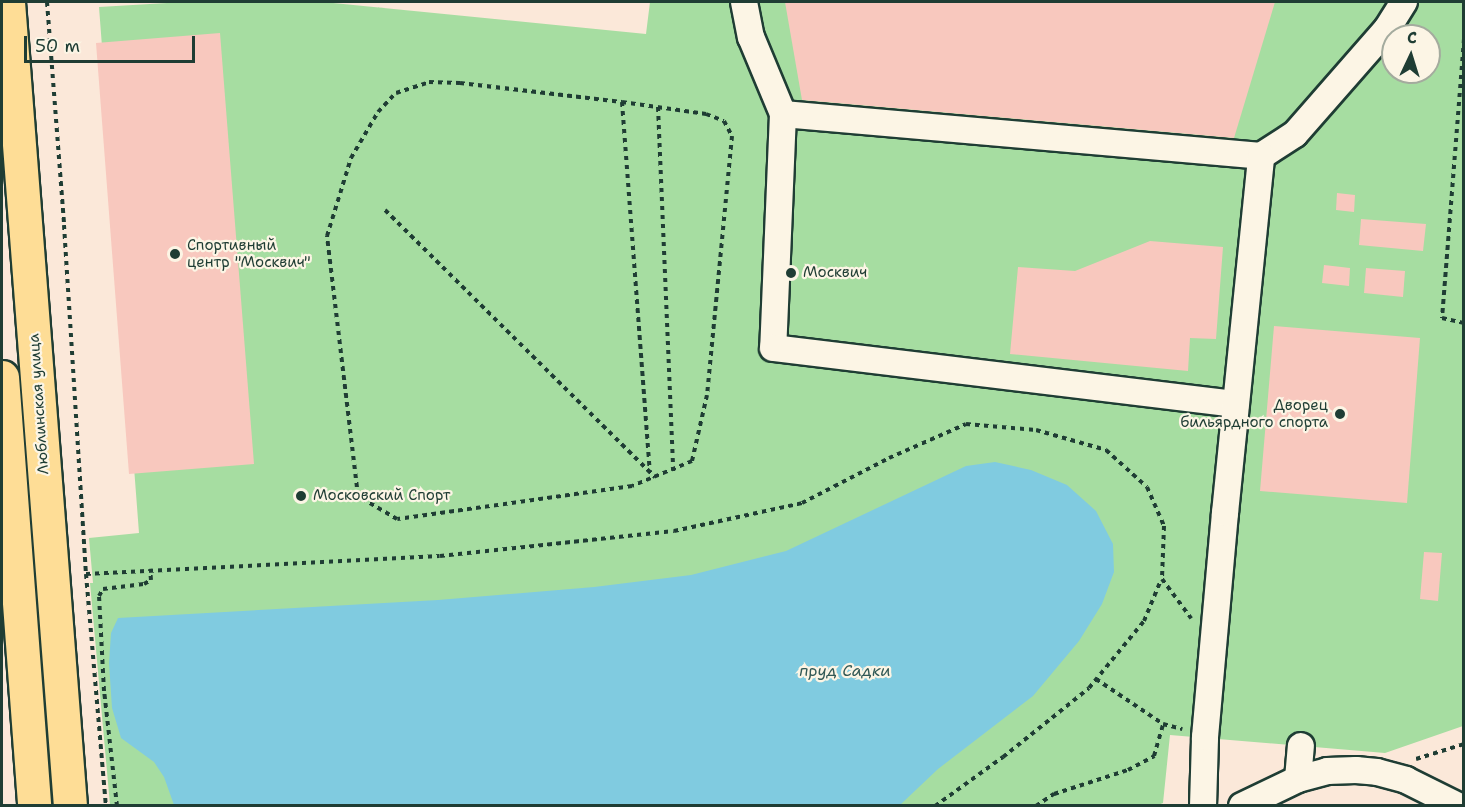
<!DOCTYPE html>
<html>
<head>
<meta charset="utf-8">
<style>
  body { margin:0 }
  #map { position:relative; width:1465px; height:807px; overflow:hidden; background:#fbe8d9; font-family:"Shantell Sans",sans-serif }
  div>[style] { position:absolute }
  .green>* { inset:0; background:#a6dda1 }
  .water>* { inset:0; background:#80cbe0 }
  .building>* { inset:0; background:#f8c8be }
  .path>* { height:4px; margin-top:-2px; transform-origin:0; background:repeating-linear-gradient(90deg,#1f3d34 0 4.5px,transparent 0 9px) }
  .roads { filter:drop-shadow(2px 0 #1f3d34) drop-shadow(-2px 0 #1f3d34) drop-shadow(0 2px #1f3d34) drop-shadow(0 -2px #1f3d34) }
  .minor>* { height:26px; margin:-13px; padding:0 13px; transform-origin:13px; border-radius:13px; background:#fcf5e5 }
  .major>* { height:33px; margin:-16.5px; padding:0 16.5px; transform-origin:16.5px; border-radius:16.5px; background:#fedd96 }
  .dots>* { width:16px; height:16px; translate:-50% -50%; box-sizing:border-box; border:3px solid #fcf5e5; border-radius:50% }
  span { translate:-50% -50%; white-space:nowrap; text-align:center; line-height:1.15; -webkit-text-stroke:4.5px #fcf5e5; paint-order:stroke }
  .poi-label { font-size:15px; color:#1f3d34 }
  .left { translate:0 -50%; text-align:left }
  .right { translate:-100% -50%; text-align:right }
  .street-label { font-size:15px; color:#1f3d34 }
  .water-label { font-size:16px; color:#325956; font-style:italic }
  .frame { position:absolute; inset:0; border:3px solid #1f3d34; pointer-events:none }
  .north { position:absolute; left:1381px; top:24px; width:60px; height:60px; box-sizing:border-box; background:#fcf5e5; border:2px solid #a4ab9e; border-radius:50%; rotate:4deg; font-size:16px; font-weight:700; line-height:24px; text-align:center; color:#1f3d34 }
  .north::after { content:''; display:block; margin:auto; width:21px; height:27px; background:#1f3d34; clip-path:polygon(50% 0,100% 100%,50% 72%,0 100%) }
  .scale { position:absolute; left:24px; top:36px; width:171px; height:27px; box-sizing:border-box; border:3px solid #1f3d34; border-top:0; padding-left:8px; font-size:18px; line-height:21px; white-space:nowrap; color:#1f3d34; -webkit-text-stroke:4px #fcf5e5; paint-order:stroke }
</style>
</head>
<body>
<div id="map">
  <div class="green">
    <div style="clip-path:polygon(evenodd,184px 2px,323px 2px,646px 34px,650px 2px,1463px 2px,1463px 726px,1385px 753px,1170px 735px,1163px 803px,1158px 805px,110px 805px,90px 583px,93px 583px,89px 538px,139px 533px,99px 7px,184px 2px,1393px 36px,1429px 36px,1429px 72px,1393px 72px,1393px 36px)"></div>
  </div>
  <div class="water">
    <div style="clip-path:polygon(995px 462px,1031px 470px,1067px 485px,1096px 511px,1113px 544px,1114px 572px,1102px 604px,1079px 641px,1033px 696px,938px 769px,900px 805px,174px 805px,164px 777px,154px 762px,121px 738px,112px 708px,109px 663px,111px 633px,118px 618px,438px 600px,594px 587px,691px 575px,786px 551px,966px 466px)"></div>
  </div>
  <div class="building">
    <div style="clip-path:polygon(785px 2px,1275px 2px,1234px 138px,802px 100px)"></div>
    <div style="clip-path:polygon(220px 33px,254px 464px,129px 474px,96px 43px)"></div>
    <div style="clip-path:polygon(1337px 193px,1355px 195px,1354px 212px,1336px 210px)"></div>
    <div style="clip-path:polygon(1361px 219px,1426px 224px,1423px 251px,1359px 245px)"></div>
    <div style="clip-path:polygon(1150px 241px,1223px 247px,1216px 339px,1190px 338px,1188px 371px,1010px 354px,1018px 267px,1075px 271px)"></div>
    <div style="clip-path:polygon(1324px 265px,1350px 268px,1349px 286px,1322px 283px)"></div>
    <div style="clip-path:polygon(1366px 268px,1405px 271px,1403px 297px,1364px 293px)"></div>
    <div style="clip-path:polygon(1274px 326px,1420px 338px,1407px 503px,1260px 491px)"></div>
    <div style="clip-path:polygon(1424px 552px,1442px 553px,1438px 601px,1420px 599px)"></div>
  </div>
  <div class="path">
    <div style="left:47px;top:2px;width:224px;rotate:85.6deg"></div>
    <div style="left:64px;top:225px;width:350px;rotate:86.4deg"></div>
    <div style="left:86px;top:574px;width:233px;rotate:85.1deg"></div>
    <div style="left:1464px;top:39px;width:280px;rotate:94.5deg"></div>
    <div style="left:1442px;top:318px;width:23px;rotate:13deg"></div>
    <div style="left:429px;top:82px;width:31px;rotate:2deg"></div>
    <div style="left:460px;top:83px;width:163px;rotate:6.7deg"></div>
    <div style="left:622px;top:102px;width:85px;rotate:8.1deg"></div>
    <div style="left:706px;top:114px;width:19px;rotate:21deg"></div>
    <div style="left:724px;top:121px;width:17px;rotate:62deg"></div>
    <div style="left:732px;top:136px;width:260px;rotate:95.5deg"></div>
    <div style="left:707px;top:395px;width:68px;rotate:102.8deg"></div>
    <div style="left:692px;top:461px;width:65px;rotate:157.4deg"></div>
    <div style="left:632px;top:486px;width:237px;rotate:172deg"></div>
    <div style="left:397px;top:519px;width:45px;rotate:-149.5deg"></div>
    <div style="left:358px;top:496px;width:262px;rotate:-96.8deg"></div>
    <div style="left:327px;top:236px;width:82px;rotate:-72.9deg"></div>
    <div style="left:351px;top:158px;width:53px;rotate:-59.6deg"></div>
    <div style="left:378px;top:112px;width:26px;rotate:-47deg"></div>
    <div style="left:396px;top:93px;width:35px;rotate:-18deg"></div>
    <div style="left:622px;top:102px;width:371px;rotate:85.7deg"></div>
    <div style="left:658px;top:107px;width:365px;rotate:87.6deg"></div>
    <div style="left:385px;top:210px;width:380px;rotate:44.7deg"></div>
    <div style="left:86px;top:574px;width:354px;rotate:-2.9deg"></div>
    <div style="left:440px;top:556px;width:235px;rotate:-6.1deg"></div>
    <div style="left:674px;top:531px;width:131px;rotate:-12.3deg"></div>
    <div style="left:802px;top:503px;width:98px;rotate:-27.3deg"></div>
    <div style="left:889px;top:458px;width:84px;rotate:-23.8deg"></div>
    <div style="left:966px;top:424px;width:70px;rotate:4.9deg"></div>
    <div style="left:1036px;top:430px;width:73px;rotate:15.9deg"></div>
    <div style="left:1106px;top:450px;width:55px;rotate:42.1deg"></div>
    <div style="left:1147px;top:487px;width:43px;rotate:66.4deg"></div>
    <div style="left:1164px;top:526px;width:53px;rotate:92.2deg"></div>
    <div style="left:1162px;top:579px;width:49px;rotate:53.4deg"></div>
    <div style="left:1096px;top:679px;width:81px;rotate:33.9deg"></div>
    <div style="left:1163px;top:724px;width:20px;rotate:15deg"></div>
    <div style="left:1416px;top:759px;width:50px;rotate:-17.4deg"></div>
    <div style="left:117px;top:806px;width:116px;rotate:-96.4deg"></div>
    <div style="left:104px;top:691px;width:95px;rotate:-93deg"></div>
    <div style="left:99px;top:596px;width:8px;rotate:-60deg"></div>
    <div style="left:103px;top:589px;width:41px;rotate:-7deg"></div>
    <div style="left:144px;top:584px;width:8px;rotate:-30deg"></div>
    <div style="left:151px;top:580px;width:11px;rotate:-95deg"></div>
    <div style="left:935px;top:806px;width:84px;rotate:-35.8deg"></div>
    <div style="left:1003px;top:757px;width:110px;rotate:-38.7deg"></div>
    <div style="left:1089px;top:688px;width:87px;rotate:-50.6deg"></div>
    <div style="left:1144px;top:621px;width:44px;rotate:-67.5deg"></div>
    <div style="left:1036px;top:806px;width:22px;rotate:-34deg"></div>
    <div style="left:1054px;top:794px;width:78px;rotate:-18deg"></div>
    <div style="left:1128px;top:770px;width:30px;rotate:-28deg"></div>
    <div style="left:1154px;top:756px;width:33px;rotate:-74deg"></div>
  </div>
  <div class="roads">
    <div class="minor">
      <div style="left:744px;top:2px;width:36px;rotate:79deg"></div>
      <div style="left:751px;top:37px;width:83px;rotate:67.4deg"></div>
      <div style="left:783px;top:114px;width:234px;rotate:92.4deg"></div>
      <div style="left:773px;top:348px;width:466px;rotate:6.9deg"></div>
      <div style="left:783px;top:114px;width:480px;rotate:5deg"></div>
      <div style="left:1261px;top:156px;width:40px;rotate:-32.9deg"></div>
      <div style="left:1295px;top:134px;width:140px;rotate:-48.8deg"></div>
      <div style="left:1387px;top:29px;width:32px;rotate:-58deg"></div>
      <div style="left:1298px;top:779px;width:33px;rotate:-85deg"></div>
      <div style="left:1203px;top:806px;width:69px;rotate:-88.3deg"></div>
      <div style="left:1205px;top:737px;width:225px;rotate:-84.9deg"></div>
      <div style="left:1225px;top:513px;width:359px;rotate:-84.2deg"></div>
      <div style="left:1242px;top:806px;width:62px;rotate:-25.7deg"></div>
      <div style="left:1298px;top:779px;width:30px;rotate:-15deg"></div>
      <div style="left:1327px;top:771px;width:29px;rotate:-2deg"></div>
      <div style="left:1356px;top:770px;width:21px;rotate:5deg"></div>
      <div style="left:1377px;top:772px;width:30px;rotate:15deg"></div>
      <div style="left:1406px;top:780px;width:58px;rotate:26.6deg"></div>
    </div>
    <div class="major">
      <div style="left:8px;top:2px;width:806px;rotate:85.59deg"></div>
      <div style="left:2px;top:377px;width:430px;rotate:85.7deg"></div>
    </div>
  </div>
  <div class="dots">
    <div style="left:175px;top:254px;background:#1f3d34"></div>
    <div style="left:791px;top:273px;background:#1f3d34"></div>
    <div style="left:1340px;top:414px;background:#1f3d34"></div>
    <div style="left:301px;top:496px;background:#1f3d34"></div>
  </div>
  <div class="poi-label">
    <span class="left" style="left:187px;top:254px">Спортивный<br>центр "Москвич"</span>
    <span class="left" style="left:803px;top:273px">Москвич</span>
    <span class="right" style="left:1328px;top:414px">Дворец<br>бильярдного спорта</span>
    <span class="left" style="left:313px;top:496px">Московский Спорт</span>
  </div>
  <div class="street-label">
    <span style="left:39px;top:404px;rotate:-94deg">Люблинская улица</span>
  </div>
  <div class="water-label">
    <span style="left:845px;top:671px">пруд Садки</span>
  </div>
  <div class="frame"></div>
  <div class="north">С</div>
  <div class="scale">50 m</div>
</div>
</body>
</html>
